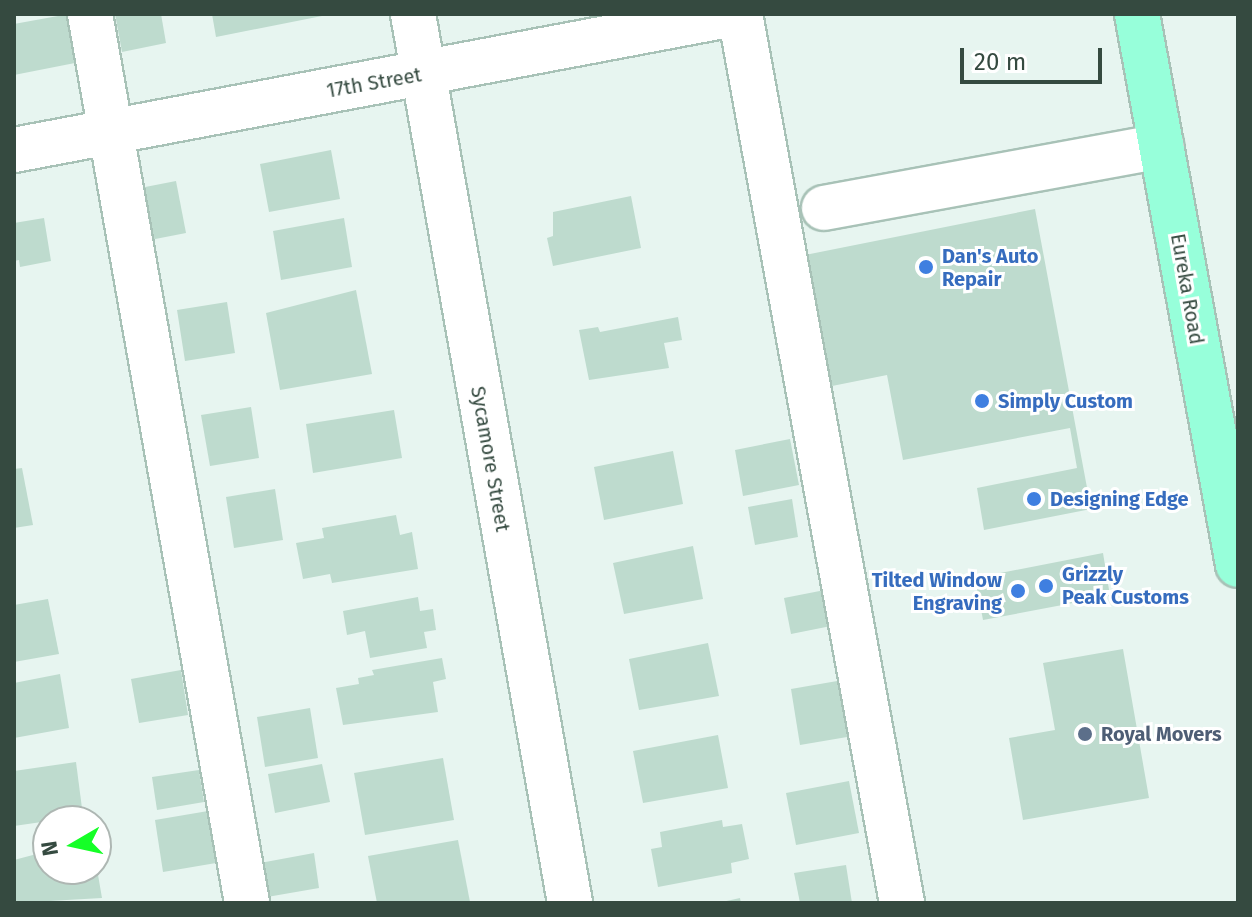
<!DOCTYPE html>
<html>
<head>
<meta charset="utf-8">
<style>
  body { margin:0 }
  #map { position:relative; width:1252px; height:917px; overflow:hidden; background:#e7f5f0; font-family:"Fira Sans",sans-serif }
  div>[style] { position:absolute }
  .building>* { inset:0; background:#bedbce }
  .roads { filter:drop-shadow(2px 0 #a8c2b7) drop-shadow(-2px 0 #a8c2b7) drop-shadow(0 2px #a8c2b7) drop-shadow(0 -2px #a8c2b7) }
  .minor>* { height:44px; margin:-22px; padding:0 22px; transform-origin:22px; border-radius:22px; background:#fff }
  .major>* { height:44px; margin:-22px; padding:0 22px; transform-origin:22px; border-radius:22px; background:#97ffda }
  .dots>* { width:22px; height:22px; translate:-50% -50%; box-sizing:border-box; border:4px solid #fff; border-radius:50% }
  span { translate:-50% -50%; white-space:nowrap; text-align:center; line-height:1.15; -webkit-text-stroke:6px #fff; paint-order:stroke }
  .street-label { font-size:20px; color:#354a40 }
  .shop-label { font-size:20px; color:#366cbe; font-weight:700 }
  .left { translate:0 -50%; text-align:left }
  .right { translate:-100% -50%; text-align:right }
  .service-label { font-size:20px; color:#4e5e75; font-weight:700 }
  .frame { position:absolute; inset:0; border:16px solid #354a40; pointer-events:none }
  .north { position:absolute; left:32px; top:805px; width:80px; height:80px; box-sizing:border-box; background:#fff; border:2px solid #aeb7b3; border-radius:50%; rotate:261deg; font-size:22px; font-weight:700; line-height:32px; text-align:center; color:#354a40 }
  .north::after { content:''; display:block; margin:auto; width:28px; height:36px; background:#15ff27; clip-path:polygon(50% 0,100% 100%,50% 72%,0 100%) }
  .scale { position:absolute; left:960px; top:48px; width:142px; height:36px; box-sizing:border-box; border:4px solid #354a40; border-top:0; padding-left:10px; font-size:24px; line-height:28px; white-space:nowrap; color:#354a40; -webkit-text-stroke:6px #fff; paint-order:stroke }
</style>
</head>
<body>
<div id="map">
  <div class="building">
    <div style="clip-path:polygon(69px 14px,80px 62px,14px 75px,14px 24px)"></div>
    <div style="clip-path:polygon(115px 14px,161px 14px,166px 43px,122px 52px)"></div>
    <div style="clip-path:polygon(212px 14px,327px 14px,327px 15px,216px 37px)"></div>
    <div style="clip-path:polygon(331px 150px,340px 199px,269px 212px,260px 164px)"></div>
    <div style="clip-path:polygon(176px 181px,186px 233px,145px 241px,135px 189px)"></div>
    <div style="clip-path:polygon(631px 196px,641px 248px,553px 266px,547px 238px,553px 236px,553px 212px)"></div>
    <div style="clip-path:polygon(1035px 209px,1091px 509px,984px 530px,977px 488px,1077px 468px,1070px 428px,903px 460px,887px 375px,822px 388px,805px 255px)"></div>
    <div style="clip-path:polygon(44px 218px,51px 261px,20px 267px,19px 260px,14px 261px,14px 223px)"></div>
    <div style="clip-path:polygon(344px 218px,352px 267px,281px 280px,273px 231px)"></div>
    <div style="clip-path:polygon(356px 290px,372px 374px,280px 390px,266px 313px)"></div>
    <div style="clip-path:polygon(227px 302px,235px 353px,185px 361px,177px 310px)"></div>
    <div style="clip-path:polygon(678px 317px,682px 340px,664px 343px,669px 368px,589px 380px,579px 330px,598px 327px,600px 332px)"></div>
    <div style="clip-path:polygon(251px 407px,259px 458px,210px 466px,201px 415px)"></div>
    <div style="clip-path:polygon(394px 410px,402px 458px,313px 473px,306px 424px)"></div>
    <div style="clip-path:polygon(790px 439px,799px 485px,743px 496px,735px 450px)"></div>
    <div style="clip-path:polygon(673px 451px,683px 504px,604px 520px,594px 467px)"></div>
    <div style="clip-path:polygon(22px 468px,33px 525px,14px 528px,14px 469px)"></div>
    <div style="clip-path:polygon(275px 489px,283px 540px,234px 548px,226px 497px)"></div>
    <div style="clip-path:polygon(792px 499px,798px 537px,755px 545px,748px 507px)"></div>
    <div style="clip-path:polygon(396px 515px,400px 535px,412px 532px,418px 569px,332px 583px,330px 574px,303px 579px,296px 543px,324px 538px,322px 528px)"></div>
    <div style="clip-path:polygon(693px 546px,703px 599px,624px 614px,613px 563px)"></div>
    <div style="clip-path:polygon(1103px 553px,1110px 596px,983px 620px,975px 578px)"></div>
    <div style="clip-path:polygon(830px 589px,836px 625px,791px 634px,784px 598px)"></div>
    <div style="clip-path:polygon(418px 597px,420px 611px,433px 609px,436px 630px,424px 632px,427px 648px,370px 658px,365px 631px,347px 635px,343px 611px)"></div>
    <div style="clip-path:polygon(48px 599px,59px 654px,14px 662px,14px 605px)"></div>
    <div style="clip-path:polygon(708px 643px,719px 696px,639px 710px,629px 659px)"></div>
    <div style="clip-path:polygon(1123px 649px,1149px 798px,1023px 820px,1009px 738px,1055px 730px,1043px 663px)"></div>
    <div style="clip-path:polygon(442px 658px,446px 679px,433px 682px,438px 712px,343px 725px,336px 688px,359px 684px,358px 678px,374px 675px,372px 670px)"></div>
    <div style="clip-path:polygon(181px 670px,188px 715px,139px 723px,131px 679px)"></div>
    <div style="clip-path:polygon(60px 674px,69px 728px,14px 738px,14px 683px)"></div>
    <div style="clip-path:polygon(843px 680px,853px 736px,800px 745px,791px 689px)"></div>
    <div style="clip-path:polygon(310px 708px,318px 758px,265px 767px,257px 717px)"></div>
    <div style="clip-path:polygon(718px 735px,728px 788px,643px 803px,633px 751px)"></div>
    <div style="clip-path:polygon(443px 758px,454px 820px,365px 835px,354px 773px)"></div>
    <div style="clip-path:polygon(76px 762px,83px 816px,14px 826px,14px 771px)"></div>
    <div style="clip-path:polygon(322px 764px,330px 802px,275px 813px,268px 774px)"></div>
    <div style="clip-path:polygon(199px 770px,204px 802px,157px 810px,152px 777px)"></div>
    <div style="clip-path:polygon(849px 781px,859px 833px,796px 845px,786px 793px)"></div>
    <div style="clip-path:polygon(208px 811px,216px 863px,163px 872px,155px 820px)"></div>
    <div style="clip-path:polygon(722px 820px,723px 827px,742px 824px,749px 859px,731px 863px,732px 873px,658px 887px,651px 849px,662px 847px,660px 832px)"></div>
    <div style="clip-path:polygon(458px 840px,470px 902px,377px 903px,368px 856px)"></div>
    <div style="clip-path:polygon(48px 851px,48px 869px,97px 869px,102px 898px,14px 903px,14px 860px)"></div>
    <div style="clip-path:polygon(314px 853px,319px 888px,267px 897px,260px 863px)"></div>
    <div style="clip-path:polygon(846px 865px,852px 903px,800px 903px,794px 873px)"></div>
    <div style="clip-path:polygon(740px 898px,741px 903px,722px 903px,722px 902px)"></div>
  </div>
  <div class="roads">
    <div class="minor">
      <div style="left:90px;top:14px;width:903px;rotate:79.98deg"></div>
      <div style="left:413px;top:14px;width:903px;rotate:79.98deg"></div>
      <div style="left:740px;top:14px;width:904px;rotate:79.67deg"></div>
      <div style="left:14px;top:150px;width:733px;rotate:-10.7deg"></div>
      <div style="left:824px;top:208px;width:343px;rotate:-10.4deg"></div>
    </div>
    <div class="major">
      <div style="left:1137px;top:14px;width:560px;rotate:79.61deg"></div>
    </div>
  </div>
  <div class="dots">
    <div style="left:926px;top:267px;background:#3f7fe0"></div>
    <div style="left:982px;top:401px;background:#3f7fe0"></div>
    <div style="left:1034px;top:499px;background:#3f7fe0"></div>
    <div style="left:1046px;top:586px;background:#3f7fe0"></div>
    <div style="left:1018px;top:591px;background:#3f7fe0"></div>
    <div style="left:1085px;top:734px;background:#5c6f8a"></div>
  </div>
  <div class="street-label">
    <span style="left:374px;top:83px;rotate:-10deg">17th Street</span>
    <span style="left:1187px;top:289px;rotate:80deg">Eureka Road</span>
    <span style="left:490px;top:459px;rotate:80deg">Sycamore Street</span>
  </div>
  <div class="shop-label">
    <span class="left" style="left:942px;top:268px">Dan's Auto<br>Repair</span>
    <span class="left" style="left:998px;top:401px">Simply Custom</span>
    <span class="left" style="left:1050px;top:499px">Designing Edge</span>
    <span class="left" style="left:1062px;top:586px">Grizzly<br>Peak Customs</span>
    <span class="right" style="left:1002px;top:592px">Tilted Window<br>Engraving</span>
  </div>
  <div class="service-label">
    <span class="left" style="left:1101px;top:734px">Royal Movers</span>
  </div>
  <div class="frame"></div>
  <div class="north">N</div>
  <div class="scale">20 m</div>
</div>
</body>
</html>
